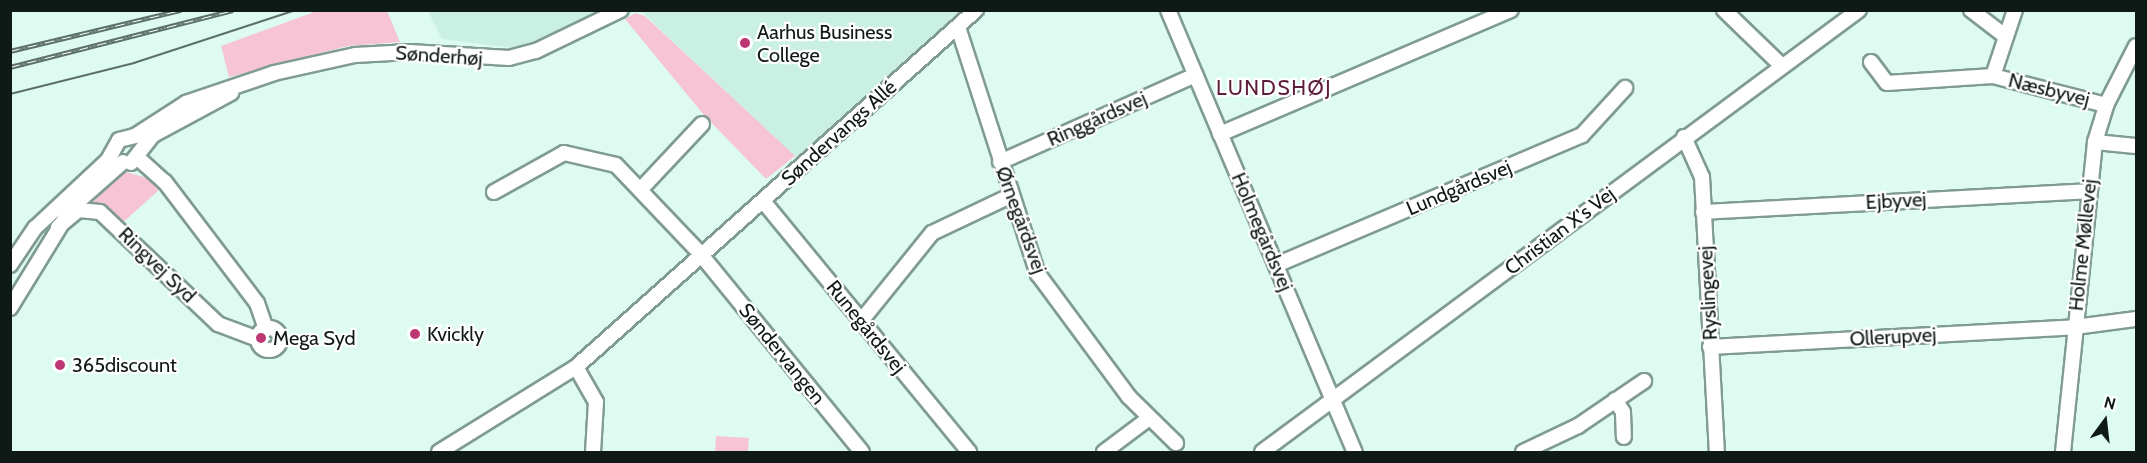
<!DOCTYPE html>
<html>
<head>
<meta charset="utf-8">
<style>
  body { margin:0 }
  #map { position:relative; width:2147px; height:463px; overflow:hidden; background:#ddfbf0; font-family:Cabin,sans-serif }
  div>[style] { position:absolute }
  .built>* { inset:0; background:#caf0e3 }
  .green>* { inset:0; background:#f7c4d5 }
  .roads { filter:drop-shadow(2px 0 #809b92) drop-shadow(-2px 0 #809b92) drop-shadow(0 2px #809b92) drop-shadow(0 -2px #809b92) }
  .minor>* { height:14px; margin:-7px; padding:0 7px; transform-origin:7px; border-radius:7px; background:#fff }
  .minor>.ring { margin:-7px; padding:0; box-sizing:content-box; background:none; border:14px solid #fff; border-radius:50% }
  .tram>* { height:1.5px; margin:-0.75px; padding:0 0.75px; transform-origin:0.75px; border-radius:0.75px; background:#5d6f69 }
  .rail>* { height:5px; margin-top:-2.5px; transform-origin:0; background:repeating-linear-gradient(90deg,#fff 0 9px,#5d6f69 0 18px); box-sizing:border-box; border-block:2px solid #5d6f69 }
  .dots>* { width:16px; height:16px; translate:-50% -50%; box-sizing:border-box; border:3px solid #fff; border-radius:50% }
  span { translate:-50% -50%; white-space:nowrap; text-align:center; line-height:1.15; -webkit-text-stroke:4.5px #fff; paint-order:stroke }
  .poi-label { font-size:20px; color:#0f1a16 }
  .left { translate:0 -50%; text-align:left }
  .street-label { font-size:20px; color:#0f1a16 }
  .neighbourhood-label { font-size:21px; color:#5d1c39; letter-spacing:1.5px }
  .frame { position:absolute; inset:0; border:12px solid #0f1a16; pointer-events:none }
  .north { position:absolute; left:2075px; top:391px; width:60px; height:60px; -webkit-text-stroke:4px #fff; paint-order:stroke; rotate:15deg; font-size:16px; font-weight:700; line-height:24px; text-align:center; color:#0f1a16 }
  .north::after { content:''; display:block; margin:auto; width:21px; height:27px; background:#0f1a16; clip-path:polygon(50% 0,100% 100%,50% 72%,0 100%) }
</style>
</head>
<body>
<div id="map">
  <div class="built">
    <div style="clip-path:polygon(428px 11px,611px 11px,535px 45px,511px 48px,442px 39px)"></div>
    <div style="clip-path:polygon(641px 11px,960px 11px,809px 160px,801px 152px,795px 157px)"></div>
  </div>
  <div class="green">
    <div style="clip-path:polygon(317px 11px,387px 11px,400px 42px,348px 46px,229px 77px,221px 46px)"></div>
    <div style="clip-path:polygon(635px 13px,645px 16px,795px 156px,766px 179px,703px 114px,625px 19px)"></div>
    <div style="clip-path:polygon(122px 171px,155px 180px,158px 191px,121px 224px,93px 202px)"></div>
    <div style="clip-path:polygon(716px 436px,749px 438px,748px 452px,715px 452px)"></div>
  </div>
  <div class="roads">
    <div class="minor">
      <div style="left:1168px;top:10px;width:480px;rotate:67.1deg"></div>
      <div style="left:1724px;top:10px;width:79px;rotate:44deg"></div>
      <div style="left:1971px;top:10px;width:43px;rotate:37.4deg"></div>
      <div style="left:958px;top:27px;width:260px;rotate:72.1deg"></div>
      <div style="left:1038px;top:274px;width:153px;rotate:53.5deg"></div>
      <div style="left:1129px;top:397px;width:66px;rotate:44.4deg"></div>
      <div style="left:1871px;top:62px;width:26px;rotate:53deg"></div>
      <div style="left:1887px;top:83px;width:106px;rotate:-3.8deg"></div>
      <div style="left:1993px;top:76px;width:117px;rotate:14.4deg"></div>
      <div style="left:1993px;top:76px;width:70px;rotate:-71.6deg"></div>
      <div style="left:1220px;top:134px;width:316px;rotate:-23.1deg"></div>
      <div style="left:1684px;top:137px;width:44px;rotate:65.8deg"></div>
      <div style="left:1702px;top:177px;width:275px;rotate:86.9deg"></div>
      <div style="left:2095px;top:142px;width:41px;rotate:5.6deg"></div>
      <div style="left:138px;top:158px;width:36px;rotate:42deg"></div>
      <div style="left:165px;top:182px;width:152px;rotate:52.8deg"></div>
      <div style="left:257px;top:303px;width:28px;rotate:71deg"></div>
      <div style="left:1000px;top:162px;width:214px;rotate:-24deg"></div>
      <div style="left:131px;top:163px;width:36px;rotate:-52deg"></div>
      <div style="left:153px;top:135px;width:89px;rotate:-28.3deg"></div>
      <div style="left:641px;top:189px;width:89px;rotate:-46.8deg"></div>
      <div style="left:494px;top:192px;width:80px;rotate:-29.1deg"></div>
      <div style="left:564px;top:153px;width:53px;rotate:13deg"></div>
      <div style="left:616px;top:165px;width:119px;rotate:46.4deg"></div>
      <div style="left:698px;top:251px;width:259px;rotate:50.8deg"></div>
      <div style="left:763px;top:201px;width:325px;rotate:50.6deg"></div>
      <div style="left:1703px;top:212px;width:387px;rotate:-3.1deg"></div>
      <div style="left:58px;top:227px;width:26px;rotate:-40deg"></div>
      <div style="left:78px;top:210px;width:22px;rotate:5deg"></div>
      <div style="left:100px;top:212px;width:163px;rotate:43.5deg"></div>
      <div style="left:218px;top:324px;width:43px;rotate:20.6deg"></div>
      <div style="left:10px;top:265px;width:45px;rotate:-56deg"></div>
      <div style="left:35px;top:228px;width:100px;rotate:-43deg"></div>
      <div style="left:108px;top:160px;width:23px;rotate:-61deg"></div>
      <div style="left:119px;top:140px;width:16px;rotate:-14deg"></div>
      <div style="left:135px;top:136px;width:61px;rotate:-32.9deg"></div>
      <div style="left:186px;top:103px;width:93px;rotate:-18.8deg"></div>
      <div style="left:274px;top:73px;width:83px;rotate:-12.5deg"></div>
      <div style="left:355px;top:55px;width:55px;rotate:-3.1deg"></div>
      <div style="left:410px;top:52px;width:99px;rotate:3.5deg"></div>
      <div style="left:509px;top:58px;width:28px;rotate:-15deg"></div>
      <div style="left:536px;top:51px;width:94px;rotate:-25.8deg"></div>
      <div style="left:1276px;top:265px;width:332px;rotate:-23deg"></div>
      <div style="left:1582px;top:135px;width:64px;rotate:-47.5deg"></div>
      <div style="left:10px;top:308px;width:119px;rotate:-58.5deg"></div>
      <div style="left:72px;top:207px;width:68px;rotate:-41.4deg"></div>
      <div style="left:861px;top:321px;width:113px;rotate:-51.1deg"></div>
      <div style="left:932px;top:233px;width:86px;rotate:-25.4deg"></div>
      <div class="ring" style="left:258px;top:328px;width:8px;height:8px"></div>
      <div style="left:1710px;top:347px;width:366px;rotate:-3.1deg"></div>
      <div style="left:2075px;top:327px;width:62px;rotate:-7.5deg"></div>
      <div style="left:576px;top:367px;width:40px;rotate:60.3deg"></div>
      <div style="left:596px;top:402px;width:50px;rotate:93.4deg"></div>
      <div style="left:1615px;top:400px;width:14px;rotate:56deg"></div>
      <div style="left:1623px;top:412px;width:25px;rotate:88deg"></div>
      <div style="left:439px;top:452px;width:161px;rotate:-31.8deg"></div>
      <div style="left:576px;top:367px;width:536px;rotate:-41.75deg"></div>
      <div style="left:1104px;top:452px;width:55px;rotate:-36.9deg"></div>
      <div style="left:1262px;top:452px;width:743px;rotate:-36.52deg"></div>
      <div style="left:1523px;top:452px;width:61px;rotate:-25.3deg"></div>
      <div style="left:1578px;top:426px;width:80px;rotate:-34.3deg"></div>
      <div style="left:2063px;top:452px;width:312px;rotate:-84.1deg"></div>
      <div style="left:2095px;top:142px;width:39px;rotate:-73deg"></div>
      <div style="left:2106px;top:105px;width:66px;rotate:-63deg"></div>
    </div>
  </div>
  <div class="tram">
    <div style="left:10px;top:94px;width:128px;rotate:-14deg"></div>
    <div style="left:134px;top:63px;width:170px;rotate:-18.1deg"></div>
  </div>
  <div class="rail">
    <div style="left:10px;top:51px;width:176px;rotate:-13.5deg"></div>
    <div style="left:10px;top:67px;width:230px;rotate:-14.3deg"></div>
  </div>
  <div class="dots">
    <div style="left:745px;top:43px;background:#be3775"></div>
    <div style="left:415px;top:334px;background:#be3775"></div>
    <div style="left:261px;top:338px;background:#be3775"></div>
    <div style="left:60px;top:365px;background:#be3775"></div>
  </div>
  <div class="poi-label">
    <span class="left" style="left:757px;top:44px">Aarhus Business<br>College</span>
    <span class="left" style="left:427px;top:334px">Kvickly</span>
    <span class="left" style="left:273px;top:338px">Mega Syd</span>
    <span class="left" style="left:72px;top:365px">365discount</span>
  </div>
  <div class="street-label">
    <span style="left:439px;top:56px;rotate:4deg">Sønderhøj</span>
    <span style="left:2049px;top:90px;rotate:14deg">Næsbyvej</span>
    <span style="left:1097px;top:119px;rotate:-24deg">Ringgårdsvej</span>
    <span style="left:839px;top:133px;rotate:-42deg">Søndervangs Allé</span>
    <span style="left:1459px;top:188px;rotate:-23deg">Lundgårdsvej</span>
    <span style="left:1896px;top:201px;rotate:-3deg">Ejbyvej</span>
    <span style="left:1021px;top:220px;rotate:70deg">Ørnegårdsvej</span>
    <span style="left:1560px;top:231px;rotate:-37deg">Christian X's Vej</span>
    <span style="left:1262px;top:232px;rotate:67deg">Holmegårdsvej</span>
    <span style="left:2083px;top:245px;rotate:-84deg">Holme Møllevej</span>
    <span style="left:157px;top:265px;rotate:44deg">Ringvej Syd</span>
    <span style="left:1708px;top:293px;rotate:-93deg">Ryslingevej</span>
    <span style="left:866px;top:327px;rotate:51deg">Runegårdsvej</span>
    <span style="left:1893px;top:337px;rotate:-3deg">Ollerupvej</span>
    <span style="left:782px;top:354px;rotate:51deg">Søndervangen</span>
  </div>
  <div class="neighbourhood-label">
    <span style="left:1274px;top:88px">LUNDSHØJ</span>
  </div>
  <div class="frame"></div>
  <div class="north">N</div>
</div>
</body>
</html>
